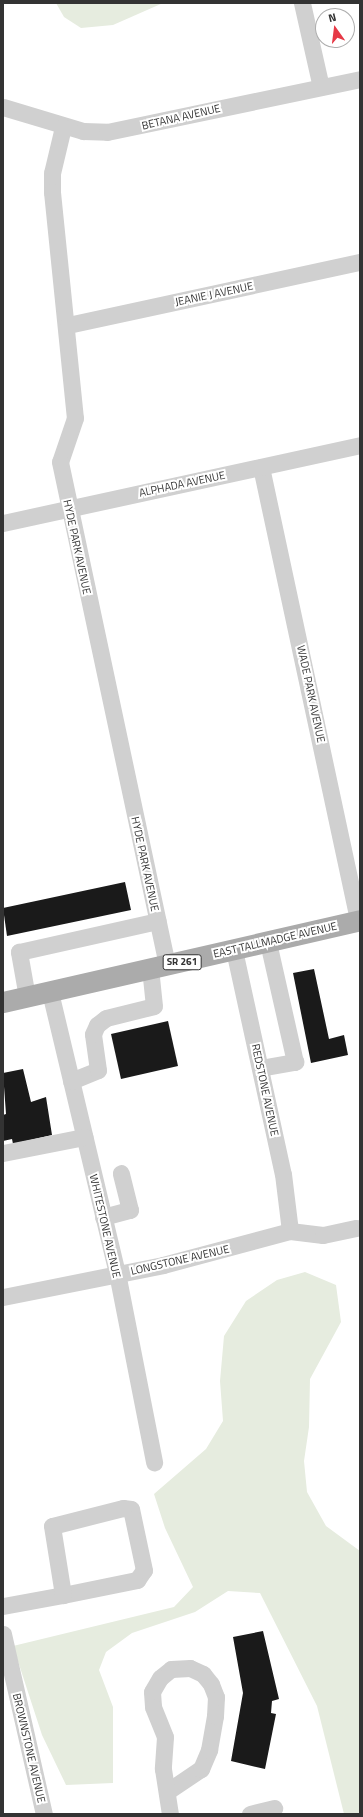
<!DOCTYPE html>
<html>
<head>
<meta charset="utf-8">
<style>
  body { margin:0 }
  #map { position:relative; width:363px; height:1817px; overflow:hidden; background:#fff; font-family:"Titillium Web",sans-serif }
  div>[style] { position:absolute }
  .green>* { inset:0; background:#e6ecdf }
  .building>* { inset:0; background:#1a1a1a }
  .minor>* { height:17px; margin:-8.5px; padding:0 8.5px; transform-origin:8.5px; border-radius:8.5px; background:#d0d0d0 }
  .major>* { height:21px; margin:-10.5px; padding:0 10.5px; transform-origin:10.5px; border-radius:10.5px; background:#ababab }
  span { translate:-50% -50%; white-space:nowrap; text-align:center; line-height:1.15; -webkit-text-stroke:4px #fff; paint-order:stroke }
  .shield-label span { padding:1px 3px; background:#fff; border:1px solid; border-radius:3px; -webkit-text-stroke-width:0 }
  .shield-label { font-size:10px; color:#333; font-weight:700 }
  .street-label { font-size:11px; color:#333 }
  .frame { position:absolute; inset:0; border:4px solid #333; pointer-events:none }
  .north { position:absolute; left:315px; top:8px; width:40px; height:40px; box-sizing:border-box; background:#fff; border:1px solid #adadad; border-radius:50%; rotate:346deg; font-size:11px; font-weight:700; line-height:16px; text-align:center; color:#333 }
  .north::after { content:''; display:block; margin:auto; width:14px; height:18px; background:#e63946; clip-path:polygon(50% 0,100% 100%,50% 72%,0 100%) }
</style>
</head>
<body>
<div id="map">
  <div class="green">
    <div style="clip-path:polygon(56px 3px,163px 3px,113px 25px,81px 28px,64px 17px)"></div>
    <div style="clip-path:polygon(305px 1272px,336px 1285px,341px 1322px,310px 1379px,309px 1427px,304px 1461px,307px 1492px,326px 1526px,360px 1551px,360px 1814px,344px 1814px,317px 1706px,260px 1593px,228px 1591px,195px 1612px,132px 1633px,106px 1652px,99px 1670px,113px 1707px,113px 1783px,66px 1785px,42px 1735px,13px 1646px,174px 1607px,193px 1587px,165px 1528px,154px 1494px,206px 1449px,223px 1421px,220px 1381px,224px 1336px,246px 1301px,277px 1280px)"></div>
  </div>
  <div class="building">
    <div style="clip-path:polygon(125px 882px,131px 910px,7px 936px,3px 908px)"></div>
    <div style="clip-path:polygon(314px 969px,329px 1039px,344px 1035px,348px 1055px,311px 1063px,293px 973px)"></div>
    <div style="clip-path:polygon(168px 1021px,178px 1066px,121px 1079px,111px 1034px)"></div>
    <div style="clip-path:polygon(23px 1069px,31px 1102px,46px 1097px,52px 1135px,13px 1144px,12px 1139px,3px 1141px,3px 1115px,6px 1114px,3px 1073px)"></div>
    <div style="clip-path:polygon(263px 1631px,279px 1699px,272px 1701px,271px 1713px,276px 1714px,265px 1769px,231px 1761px,243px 1693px,233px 1637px)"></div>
  </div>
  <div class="minor">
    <div style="left:302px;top:3px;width:86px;rotate:77.3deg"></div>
    <div style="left:3px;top:107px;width:84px;rotate:16.7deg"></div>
    <div style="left:83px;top:131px;width:24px;rotate:2deg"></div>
    <div style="left:107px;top:132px;width:258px;rotate:-11.8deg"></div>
    <div style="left:63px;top:127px;width:47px;rotate:103.4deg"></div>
    <div style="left:52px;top:173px;width:19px;rotate:90deg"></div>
    <div style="left:52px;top:192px;width:227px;rotate:84.2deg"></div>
    <div style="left:75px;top:418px;width:46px;rotate:108.8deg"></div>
    <div style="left:60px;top:462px;width:514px;rotate:77.99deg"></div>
    <div style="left:68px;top:325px;width:299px;rotate:-12.2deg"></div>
    <div style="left:261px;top:467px;width:464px;rotate:77.9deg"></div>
    <div style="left:3px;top:523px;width:365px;rotate:-12.3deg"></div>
    <div style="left:234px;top:950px;width:229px;rotate:77.7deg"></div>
    <div style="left:283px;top:1174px;width:57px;rotate:83deg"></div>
    <div style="left:50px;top:992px;width:289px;rotate:76.6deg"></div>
    <div style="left:117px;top:1273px;width:193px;rotate:78.9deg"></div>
    <div style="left:27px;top:997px;width:46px;rotate:-100.1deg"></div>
    <div style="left:19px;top:952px;width:142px;rotate:-12.6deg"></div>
    <div style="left:260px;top:1068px;width:36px;rotate:-10deg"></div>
    <div style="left:295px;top:1062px;width:123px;rotate:-102.7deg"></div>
    <div style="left:71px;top:1081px;width:29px;rotate:-22deg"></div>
    <div style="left:98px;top:1070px;width:36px;rotate:-98deg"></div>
    <div style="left:93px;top:1034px;width:10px;rotate:-66deg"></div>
    <div style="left:97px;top:1025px;width:11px;rotate:-38deg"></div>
    <div style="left:106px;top:1018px;width:49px;rotate:-14deg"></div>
    <div style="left:154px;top:1006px;width:37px;rotate:-96deg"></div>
    <div style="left:3px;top:1153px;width:83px;rotate:-11.2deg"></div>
    <div style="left:103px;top:1217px;width:28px;rotate:-15deg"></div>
    <div style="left:130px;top:1210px;width:38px;rotate:-104deg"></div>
    <div style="left:3px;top:1297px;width:163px;rotate:-11.3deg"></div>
    <div style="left:163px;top:1265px;width:131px;rotate:-15deg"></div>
    <div style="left:290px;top:1231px;width:33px;rotate:7deg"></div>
    <div style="left:323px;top:1235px;width:34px;rotate:-12deg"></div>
    <div style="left:3px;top:1606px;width:61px;rotate:-10.4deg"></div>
    <div style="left:63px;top:1595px;width:76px;rotate:-11.5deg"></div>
    <div style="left:137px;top:1580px;width:12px;rotate:-55deg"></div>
    <div style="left:144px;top:1570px;width:62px;rotate:-102deg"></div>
    <div style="left:131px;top:1509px;width:8px;rotate:-173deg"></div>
    <div style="left:123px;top:1508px;width:73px;rotate:165.8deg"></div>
    <div style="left:52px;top:1526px;width:70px;rotate:80.9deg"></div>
    <div style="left:3px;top:1634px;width:185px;rotate:77.2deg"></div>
    <div style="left:168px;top:1791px;width:40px;rotate:-34deg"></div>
    <div style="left:201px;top:1769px;width:21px;rotate:-67deg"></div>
    <div style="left:209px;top:1750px;width:35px;rotate:-80deg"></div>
    <div style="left:215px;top:1716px;width:19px;rotate:-87deg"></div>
    <div style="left:216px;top:1697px;width:14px;rotate:-111deg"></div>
    <div style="left:211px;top:1684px;width:13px;rotate:-129deg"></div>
    <div style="left:203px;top:1674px;width:14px;rotate:-155deg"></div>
    <div style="left:190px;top:1668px;width:19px;rotate:177deg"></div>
    <div style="left:171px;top:1669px;width:14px;rotate:141deg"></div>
    <div style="left:160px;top:1678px;width:16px;rotate:120deg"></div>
    <div style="left:152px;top:1692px;width:15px;rotate:86deg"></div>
    <div style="left:153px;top:1707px;width:32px;rotate:68deg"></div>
    <div style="left:165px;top:1737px;width:32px;rotate:94deg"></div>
    <div style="left:163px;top:1769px;width:46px;rotate:81.2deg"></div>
    <div style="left:250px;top:1814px;width:25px;rotate:-14deg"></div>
  </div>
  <div class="major">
    <div style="left:3px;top:1002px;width:366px;rotate:-12.9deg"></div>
  </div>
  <div class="shield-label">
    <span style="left:182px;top:962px">SR 261</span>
  </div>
  <div class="street-label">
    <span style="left:181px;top:117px;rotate:-13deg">BETANA AVENUE</span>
    <span style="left:214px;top:294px;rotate:-12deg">JEANIE J AVENUE</span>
    <span style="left:182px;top:484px;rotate:-12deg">ALPHADA AVENUE</span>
    <span style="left:77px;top:547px;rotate:78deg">HYDE PARK AVENUE</span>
    <span style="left:311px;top:694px;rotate:78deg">WADE PARK AVENUE</span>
    <span style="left:145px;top:864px;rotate:78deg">HYDE PARK AVENUE</span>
    <span style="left:275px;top:940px;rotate:-13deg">EAST TALLMADGE AVENUE</span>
    <span style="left:265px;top:1090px;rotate:78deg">REDSTONE AVENUE</span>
    <span style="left:105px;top:1226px;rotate:77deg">WHITESTONE AVENUE</span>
    <span style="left:180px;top:1260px;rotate:-13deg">LONGSTONE AVENUE</span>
    <span style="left:29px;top:1748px;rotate:77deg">BROWNSTONE AVENUE</span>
  </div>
  <div class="frame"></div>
  <div class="north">N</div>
</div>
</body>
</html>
